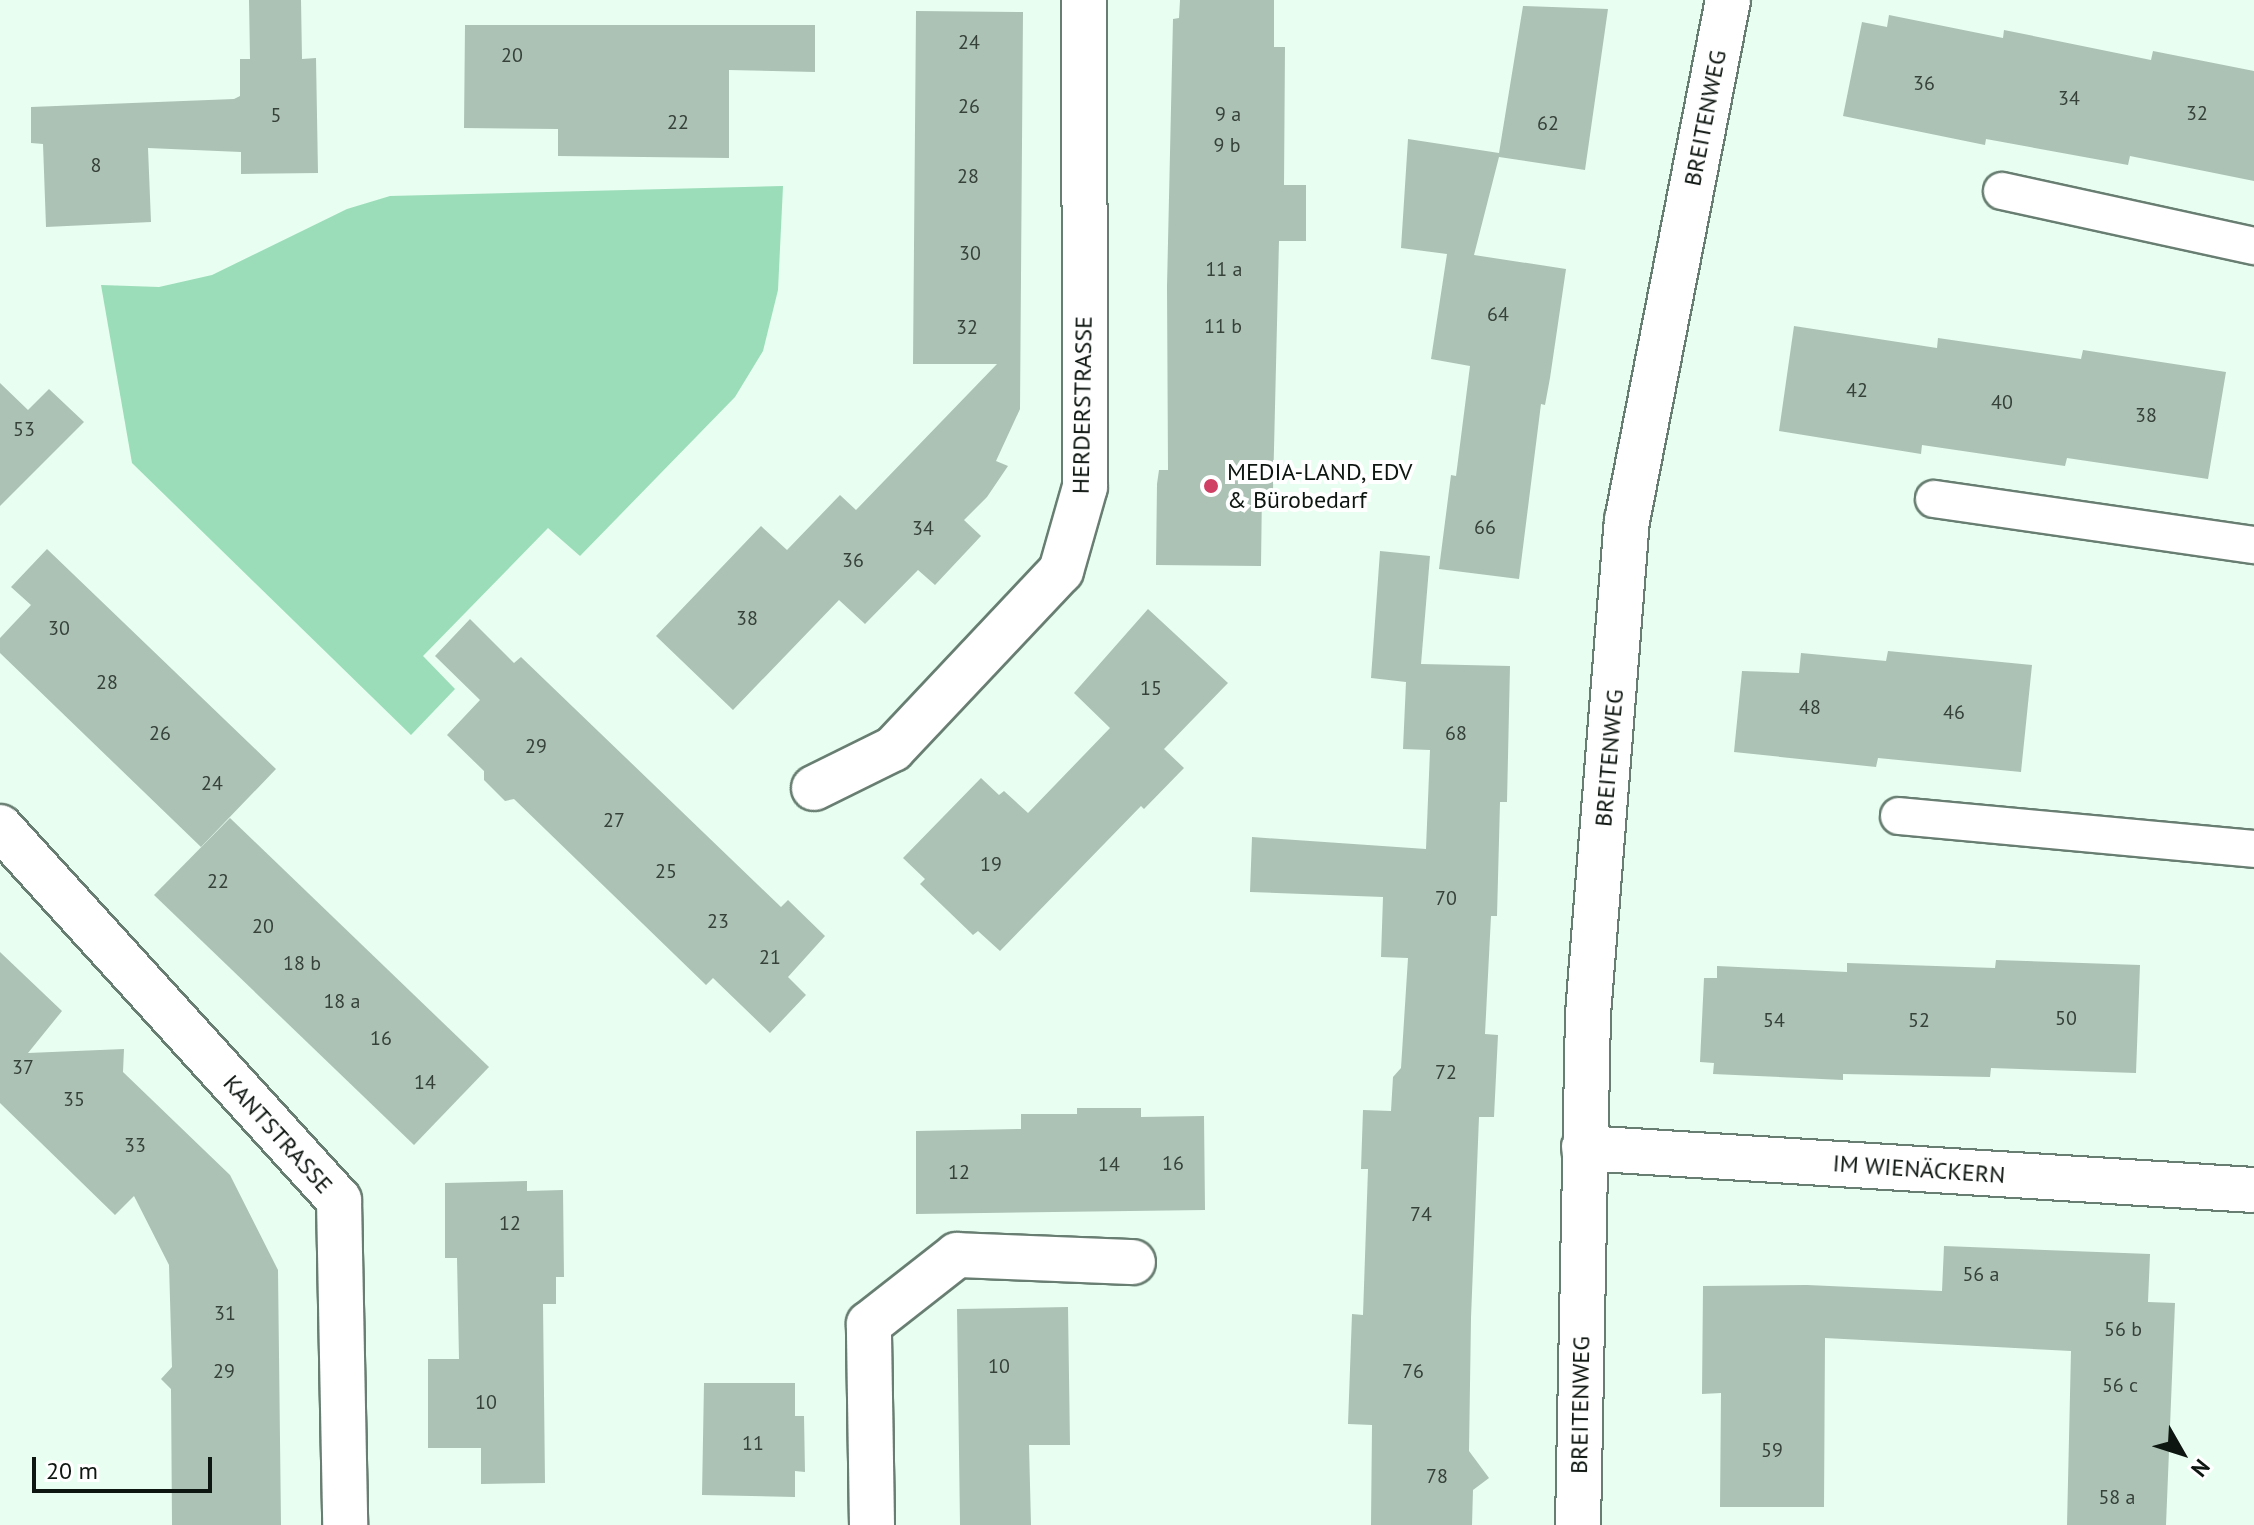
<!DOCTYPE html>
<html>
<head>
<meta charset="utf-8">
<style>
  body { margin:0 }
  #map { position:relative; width:2254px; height:1525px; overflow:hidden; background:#e7fef0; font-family:"PT Sans",sans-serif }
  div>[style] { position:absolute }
  .green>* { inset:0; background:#9bddb9 }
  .building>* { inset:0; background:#acc2b5 }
  .roads { filter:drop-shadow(2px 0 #697e72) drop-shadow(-2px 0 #697e72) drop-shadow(0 2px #697e72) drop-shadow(0 -2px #697e72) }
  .service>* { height:36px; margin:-18px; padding:0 18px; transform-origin:18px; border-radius:18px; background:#fff }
  .minor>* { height:44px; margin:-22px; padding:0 22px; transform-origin:22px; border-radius:22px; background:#fff }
  .dots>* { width:22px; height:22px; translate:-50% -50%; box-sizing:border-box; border:4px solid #fff; border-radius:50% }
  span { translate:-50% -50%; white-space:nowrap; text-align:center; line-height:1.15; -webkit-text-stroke:8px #fff; paint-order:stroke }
  .number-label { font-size:20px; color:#36413a }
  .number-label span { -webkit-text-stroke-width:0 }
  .street-label { font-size:24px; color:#0e1611 }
  .poi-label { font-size:24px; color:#0e1611 }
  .left { translate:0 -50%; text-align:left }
  .north { position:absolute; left:2142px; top:1413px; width:80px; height:80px; -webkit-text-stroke:6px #fff; paint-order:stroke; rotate:129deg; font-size:22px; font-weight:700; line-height:32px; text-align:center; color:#0e1611 }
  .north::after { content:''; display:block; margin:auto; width:28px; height:36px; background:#0e1611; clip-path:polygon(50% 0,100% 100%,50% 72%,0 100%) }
  .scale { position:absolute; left:32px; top:1457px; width:180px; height:36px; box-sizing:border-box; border:4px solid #0e1611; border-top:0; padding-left:10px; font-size:24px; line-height:28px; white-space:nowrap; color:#0e1611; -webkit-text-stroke:6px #fff; paint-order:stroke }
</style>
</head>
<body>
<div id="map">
  <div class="green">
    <div style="clip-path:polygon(783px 186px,778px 290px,763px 351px,735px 397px,580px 556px,548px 528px,423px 656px,455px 689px,411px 735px,132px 463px,101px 285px,159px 287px,212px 275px,347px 209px,390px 196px)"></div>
  </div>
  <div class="building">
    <div style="clip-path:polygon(249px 0,301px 0,302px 59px,316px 58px,318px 173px,241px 174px,241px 152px,148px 148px,151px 222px,46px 227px,43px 144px,31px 143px,31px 107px,234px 99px,240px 96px,240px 59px,250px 59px)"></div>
    <div style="clip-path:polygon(1180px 0,1274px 0,1274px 47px,1285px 47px,1284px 185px,1306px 185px,1306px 241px,1279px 241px,1273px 490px,1262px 490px,1261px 566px,1156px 565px,1157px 484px,1159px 470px,1168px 470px,1167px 287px,1173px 19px,1179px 18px)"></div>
    <div style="clip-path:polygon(1523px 6px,1608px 9px,1585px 170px,1499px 157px,1474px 255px,1566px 269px,1550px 378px,1545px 405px,1541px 404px,1519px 579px,1439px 569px,1451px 475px,1456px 476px,1470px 366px,1431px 359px,1447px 254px,1401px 248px,1408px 139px,1499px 153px)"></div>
    <div style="clip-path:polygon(916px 11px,1023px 12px,1020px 409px,996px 461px,1008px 466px,987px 497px,964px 520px,981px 536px,935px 585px,918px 570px,865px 624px,839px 600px,733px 710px,656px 636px,761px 526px,787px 550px,840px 495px,856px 510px,997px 364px,913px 364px)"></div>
    <div style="clip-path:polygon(1889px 15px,2003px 38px,2004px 30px,2151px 60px,2153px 51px,2254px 71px,2254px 181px,2130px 156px,2128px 165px,1986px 139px,1985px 145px,1843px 116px,1862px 22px,1887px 27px)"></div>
    <div style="clip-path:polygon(465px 25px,815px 25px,815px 72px,729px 70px,729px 158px,558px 156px,558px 129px,464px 128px)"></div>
    <div style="clip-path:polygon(1794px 326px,1937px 348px,1938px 338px,2081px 359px,2083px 350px,2226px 372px,2208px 479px,2067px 458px,2065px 466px,1922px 445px,1921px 454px,1779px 431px)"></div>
    <div style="clip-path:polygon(0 383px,28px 410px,49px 389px,84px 422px,0 506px)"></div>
    <div style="clip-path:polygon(47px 549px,276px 769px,201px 847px,0 653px,0 638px,31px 605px,11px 587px)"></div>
    <div style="clip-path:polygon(1380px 551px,1430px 556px,1421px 664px,1510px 666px,1507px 802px,1500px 802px,1497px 916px,1491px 916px,1485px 1034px,1498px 1035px,1494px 1117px,1479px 1117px,1471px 1318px,1469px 1451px,1489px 1478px,1473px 1490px,1472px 1525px,1371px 1525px,1372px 1425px,1348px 1424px,1352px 1314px,1363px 1315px,1368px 1169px,1361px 1169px,1363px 1110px,1391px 1111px,1393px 1077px,1401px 1068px,1408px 958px,1381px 957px,1383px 897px,1250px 892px,1252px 837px,1426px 849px,1430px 750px,1403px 749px,1406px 682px,1371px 678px)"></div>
    <div style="clip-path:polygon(1148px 609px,1228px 683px,1164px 749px,1184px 768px,1144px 809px,1141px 806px,1000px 951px,978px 931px,973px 935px,920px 884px,925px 879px,903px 858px,981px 778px,999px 795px,1004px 791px,1028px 813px,1110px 728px,1074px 693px)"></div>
    <div style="clip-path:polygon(470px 619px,514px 663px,521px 657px,781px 907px,788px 900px,825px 936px,788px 977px,806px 995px,770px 1033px,713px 978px,706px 985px,514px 799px,505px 801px,484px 780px,484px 771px,447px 735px,480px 700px,435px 656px)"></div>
    <div style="clip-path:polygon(1888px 651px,2032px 665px,2021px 772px,1878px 758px,1876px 767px,1734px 752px,1742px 671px,1799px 673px,1801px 653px,1886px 661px)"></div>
    <div style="clip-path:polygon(230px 818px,489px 1067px,414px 1145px,154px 895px)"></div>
    <div style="clip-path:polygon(0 952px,62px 1011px,28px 1053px,124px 1049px,123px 1072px,230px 1175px,278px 1270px,281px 1525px,172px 1525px,171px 1389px,161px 1379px,172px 1367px,169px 1265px,134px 1196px,115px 1215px,0 1103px)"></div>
    <div style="clip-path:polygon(1996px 960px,2140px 965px,2136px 1073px,1991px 1068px,1990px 1077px,1843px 1074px,1843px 1080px,1713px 1074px,1714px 1063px,1700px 1062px,1704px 978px,1717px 978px,1717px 966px,1847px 972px,1847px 963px,1995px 968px)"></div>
    <div style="clip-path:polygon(1077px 1108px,1141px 1108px,1141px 1117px,1204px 1116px,1205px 1210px,916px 1214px,916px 1131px,1021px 1129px,1021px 1114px,1077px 1114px)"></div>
    <div style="clip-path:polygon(527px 1181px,527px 1191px,563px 1190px,564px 1277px,556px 1277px,556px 1304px,543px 1304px,545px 1483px,481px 1484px,481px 1448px,428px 1448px,428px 1359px,459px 1359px,457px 1258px,445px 1258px,445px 1183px)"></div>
    <div style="clip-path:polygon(1944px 1246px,2150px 1254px,2148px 1302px,2175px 1303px,2166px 1525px,2067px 1525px,2071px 1351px,1825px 1338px,1824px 1507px,1720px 1507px,1721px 1393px,1702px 1394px,1703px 1286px,1807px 1285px,1942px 1291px)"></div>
    <div style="clip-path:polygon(1068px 1307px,1070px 1445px,1029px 1445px,1031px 1525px,960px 1525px,957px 1309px)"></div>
    <div style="clip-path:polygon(704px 1383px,795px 1383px,795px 1416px,804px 1416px,805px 1472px,795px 1471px,795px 1497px,702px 1495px)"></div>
  </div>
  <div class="roads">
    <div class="service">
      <div style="left:2002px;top:191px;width:258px;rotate:12.3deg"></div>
      <div style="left:1934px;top:499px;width:323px;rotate:8.2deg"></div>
      <div style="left:1899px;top:816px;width:357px;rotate:5.3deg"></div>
    </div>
    <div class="minor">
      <div style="left:814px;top:788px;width:88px;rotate:-26.3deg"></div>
      <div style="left:893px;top:749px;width:245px;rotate:-46.7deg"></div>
      <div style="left:1061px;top:571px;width:87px;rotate:-74.1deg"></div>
      <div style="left:1085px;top:487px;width:487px;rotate:-90.1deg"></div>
      <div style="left:0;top:827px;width:504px;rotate:47.73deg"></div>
      <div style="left:339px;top:1200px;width:325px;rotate:88.9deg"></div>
      <div style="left:1584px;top:1148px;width:671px;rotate:3.59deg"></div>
      <div style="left:872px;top:1525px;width:201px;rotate:-90.9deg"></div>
      <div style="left:869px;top:1324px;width:112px;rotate:-38.1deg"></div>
      <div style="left:957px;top:1255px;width:176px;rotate:2.3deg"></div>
      <div style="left:1578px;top:1525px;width:511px;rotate:-88.88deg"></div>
      <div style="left:1588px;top:1014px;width:495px;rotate:-85.5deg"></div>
      <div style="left:1627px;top:521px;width:531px;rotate:-79.03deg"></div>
    </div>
  </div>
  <div class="dots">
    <div style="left:1211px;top:486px;background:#cf4064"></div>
  </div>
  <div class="number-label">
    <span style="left:969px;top:42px">24</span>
    <span style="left:512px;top:55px">20</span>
    <span style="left:1924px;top:83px">36</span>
    <span style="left:2069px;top:98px">34</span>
    <span style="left:969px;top:106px">26</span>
    <span style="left:2197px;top:113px">32</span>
    <span style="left:1228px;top:114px">9 a</span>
    <span style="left:276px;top:115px">5</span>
    <span style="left:678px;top:122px">22</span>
    <span style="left:1548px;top:123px">62</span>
    <span style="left:1227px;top:145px">9 b</span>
    <span style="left:96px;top:165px">8</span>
    <span style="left:968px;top:176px">28</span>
    <span style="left:970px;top:253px">30</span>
    <span style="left:1224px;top:269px">11 a</span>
    <span style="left:1498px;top:314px">64</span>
    <span style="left:1223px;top:326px">11 b</span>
    <span style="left:967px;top:327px">32</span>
    <span style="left:1857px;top:390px">42</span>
    <span style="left:2002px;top:402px">40</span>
    <span style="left:2146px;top:415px">38</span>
    <span style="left:24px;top:429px">53</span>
    <span style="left:1485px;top:527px">66</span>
    <span style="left:923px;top:528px">34</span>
    <span style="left:853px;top:560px">36</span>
    <span style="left:747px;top:618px">38</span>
    <span style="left:59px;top:628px">30</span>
    <span style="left:107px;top:682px">28</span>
    <span style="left:1151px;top:688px">15</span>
    <span style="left:1810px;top:707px">48</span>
    <span style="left:1954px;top:712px">46</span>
    <span style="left:160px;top:733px">26</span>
    <span style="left:1456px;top:733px">68</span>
    <span style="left:536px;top:746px">29</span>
    <span style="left:212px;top:783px">24</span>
    <span style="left:614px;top:820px">27</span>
    <span style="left:991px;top:864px">19</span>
    <span style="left:666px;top:871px">25</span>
    <span style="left:218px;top:881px">22</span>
    <span style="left:1446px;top:898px">70</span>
    <span style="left:718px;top:921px">23</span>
    <span style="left:263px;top:926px">20</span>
    <span style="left:770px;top:957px">21</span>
    <span style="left:302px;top:963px">18 b</span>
    <span style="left:342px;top:1001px">18 a</span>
    <span style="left:2066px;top:1018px">50</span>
    <span style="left:1774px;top:1020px">54</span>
    <span style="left:1919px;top:1020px">52</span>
    <span style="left:381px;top:1038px">16</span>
    <span style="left:23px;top:1067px">37</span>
    <span style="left:1446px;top:1072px">72</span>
    <span style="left:425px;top:1082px">14</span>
    <span style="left:74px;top:1099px">35</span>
    <span style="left:135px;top:1145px">33</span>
    <span style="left:1173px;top:1163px">16</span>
    <span style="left:1109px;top:1164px">14</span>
    <span style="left:959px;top:1172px">12</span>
    <span style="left:1421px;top:1214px">74</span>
    <span style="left:510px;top:1223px">12</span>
    <span style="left:1981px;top:1274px">56 a</span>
    <span style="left:225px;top:1313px">31</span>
    <span style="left:2123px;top:1329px">56 b</span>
    <span style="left:999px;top:1366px">10</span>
    <span style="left:224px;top:1371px">29</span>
    <span style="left:1413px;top:1371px">76</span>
    <span style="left:2120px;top:1385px">56 c</span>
    <span style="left:486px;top:1402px">10</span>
    <span style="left:753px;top:1443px">11</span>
    <span style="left:1772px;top:1450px">59</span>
    <span style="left:1437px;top:1476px">78</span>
    <span style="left:2117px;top:1497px">58 a</span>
  </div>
  <div class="street-label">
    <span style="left:1705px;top:118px;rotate:-79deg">BREITENWEG</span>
    <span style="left:1082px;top:405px;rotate:-89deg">HERDERSTRASSE</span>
    <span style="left:1609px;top:758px;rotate:-85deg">BREITENWEG</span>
    <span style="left:278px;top:1134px;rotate:48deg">KANTSTRASSE</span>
    <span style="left:1919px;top:1169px;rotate:4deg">IM WIENÄCKERN</span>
    <span style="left:1580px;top:1405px;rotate:-89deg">BREITENWEG</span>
  </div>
  <div class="poi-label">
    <span class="left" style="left:1227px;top:486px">MEDIA-LAND, EDV<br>&amp; Bürobedarf</span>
  </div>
  <div class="north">N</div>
  <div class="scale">20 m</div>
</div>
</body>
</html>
